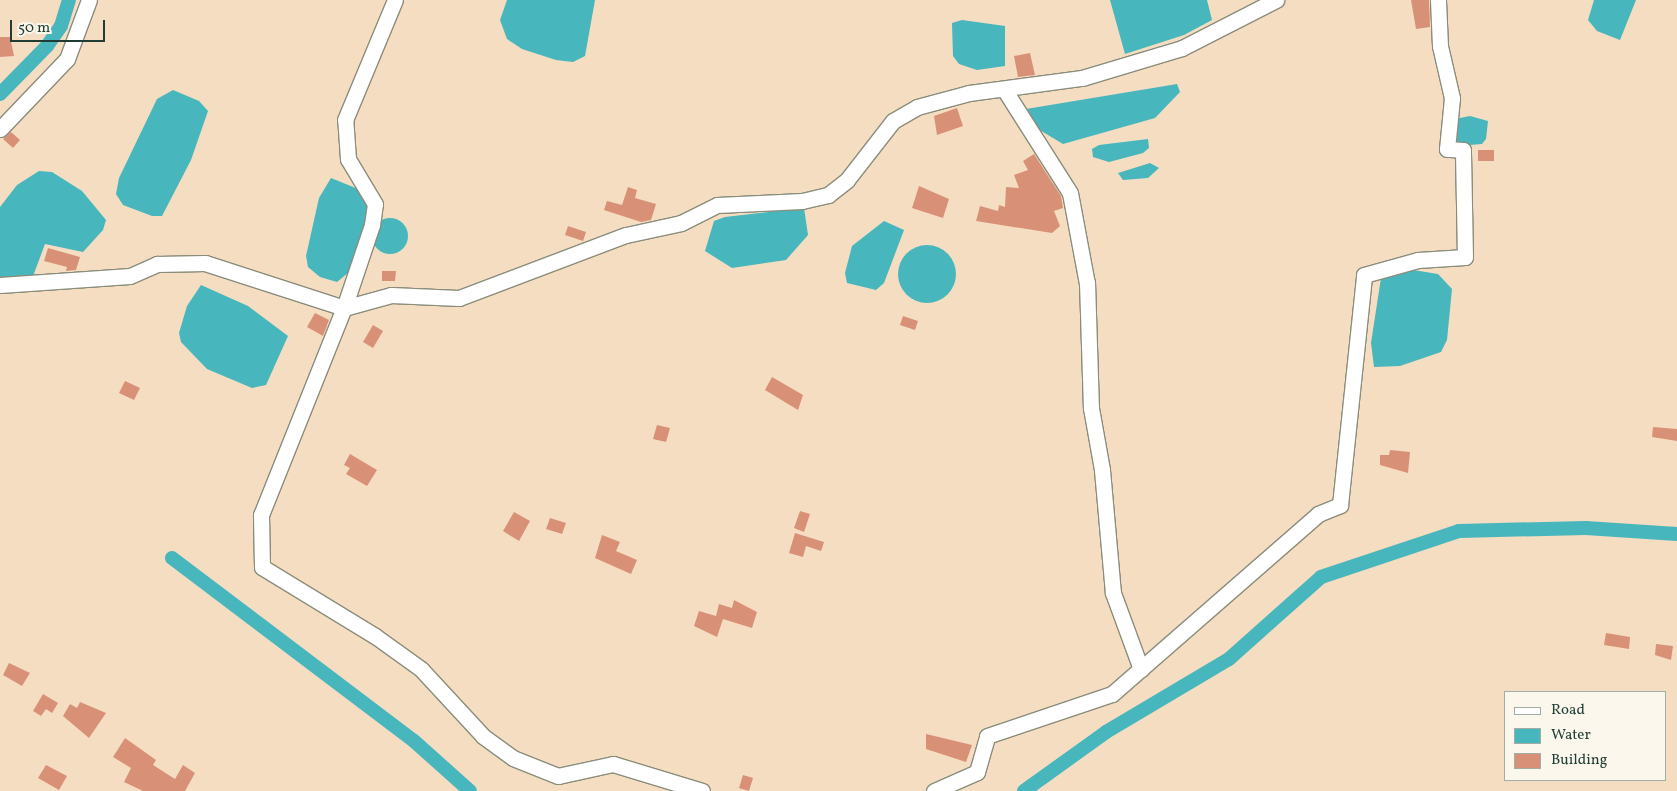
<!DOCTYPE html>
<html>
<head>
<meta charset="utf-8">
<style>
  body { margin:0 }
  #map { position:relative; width:1677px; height:791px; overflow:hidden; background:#f5ddc2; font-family:Vollkorn,serif }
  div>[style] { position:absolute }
  .water>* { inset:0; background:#47b6bd }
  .round { border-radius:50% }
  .canal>* { height:14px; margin:-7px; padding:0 7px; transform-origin:7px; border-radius:7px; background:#47b6bd }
  .building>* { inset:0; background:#d89177 }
  .roads { filter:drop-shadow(1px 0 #8a8d7b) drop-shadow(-1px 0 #8a8d7b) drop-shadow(0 1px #8a8d7b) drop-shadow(0 -1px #8a8d7b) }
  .minor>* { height:15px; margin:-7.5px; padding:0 7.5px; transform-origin:7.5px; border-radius:7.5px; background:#fff }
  span { translate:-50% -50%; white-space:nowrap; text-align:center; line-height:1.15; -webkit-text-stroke:4px #fbf7ec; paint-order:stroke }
  .legend { position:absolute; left:1504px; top:691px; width:162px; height:90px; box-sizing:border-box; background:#fbf7ec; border:1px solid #a3ada2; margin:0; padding:6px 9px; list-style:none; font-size:15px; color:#1f3d34 }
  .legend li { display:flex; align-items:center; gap:10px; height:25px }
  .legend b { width:25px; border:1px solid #a3ada2 }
  .scale { position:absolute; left:10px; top:20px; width:95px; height:22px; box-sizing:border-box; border:2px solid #1f3d34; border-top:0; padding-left:6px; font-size:15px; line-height:18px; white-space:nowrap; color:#1f3d34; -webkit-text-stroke:4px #fbf7ec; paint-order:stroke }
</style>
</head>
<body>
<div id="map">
  <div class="water">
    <div style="clip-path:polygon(507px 0,595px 0,585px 56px,573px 62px,556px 60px,522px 49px,507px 39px,500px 20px)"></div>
    <div style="clip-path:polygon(1110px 0,1207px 0,1212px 20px,1184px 35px,1125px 54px)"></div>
    <div style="clip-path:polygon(1594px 0,1636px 0,1620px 40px,1597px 31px,1588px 20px)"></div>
    <div style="clip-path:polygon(962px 20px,1005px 26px,1005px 66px,977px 70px,959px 64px,953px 56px,952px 23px)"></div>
    <div style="clip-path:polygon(1177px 84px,1180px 92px,1155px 118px,1063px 144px,1038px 129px,1020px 110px)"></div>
    <div style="clip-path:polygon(173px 90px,199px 101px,208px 111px,191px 160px,162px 216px,152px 216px,123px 205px,116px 194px,119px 178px,157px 99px)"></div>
    <div style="clip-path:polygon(1470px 116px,1488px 121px,1486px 139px,1482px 144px,1457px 146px,1453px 142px,1455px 119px)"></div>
    <div style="clip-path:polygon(1148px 139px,1149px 148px,1143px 153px,1109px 162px,1093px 157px,1092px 149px,1099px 145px)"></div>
    <div style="clip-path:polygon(1150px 163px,1159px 168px,1148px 178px,1123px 180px,1118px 173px)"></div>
    <div style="clip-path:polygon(39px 171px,52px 172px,82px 191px,106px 220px,103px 230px,83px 252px,45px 244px,32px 279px,0 278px,0 207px,17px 185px)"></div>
    <div style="clip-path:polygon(331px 178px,358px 189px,369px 209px,348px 273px,337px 282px,320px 277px,308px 267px,306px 256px,319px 198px)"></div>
    <div style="clip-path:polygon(804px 208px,808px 235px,786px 260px,732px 268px,705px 251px,714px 221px,725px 217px)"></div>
    <div class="round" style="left:372px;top:218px;width:36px;height:36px"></div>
    <div style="clip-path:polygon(884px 221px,904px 230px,884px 283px,876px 290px,847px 283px,845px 273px,852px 246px)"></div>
    <div class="round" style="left:898px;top:245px;width:58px;height:58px"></div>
    <div style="clip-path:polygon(1407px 269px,1438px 274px,1452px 289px,1447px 340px,1441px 352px,1400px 366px,1374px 367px,1371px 343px,1381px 278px)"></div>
    <div style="clip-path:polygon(201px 285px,248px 306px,288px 336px,266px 385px,252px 388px,207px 369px,181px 342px,179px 333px,187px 306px)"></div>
  </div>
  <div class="canal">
    <div style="left:0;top:94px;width:67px;rotate:-45.6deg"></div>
    <div style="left:47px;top:46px;width:24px;rotate:-55deg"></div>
    <div style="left:61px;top:26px;width:27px;rotate:-73deg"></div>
    <div style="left:172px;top:558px;width:303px;rotate:37.1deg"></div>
    <div style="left:414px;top:741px;width:75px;rotate:41.8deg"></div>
    <div style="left:1024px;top:791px;width:101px;rotate:-35.7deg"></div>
    <div style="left:1106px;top:732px;width:143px;rotate:-30.7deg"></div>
    <div style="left:1229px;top:659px;width:123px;rotate:-41.7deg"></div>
    <div style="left:1321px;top:577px;width:145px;rotate:-18.4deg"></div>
    <div style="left:1459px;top:531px;width:127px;rotate:-1.4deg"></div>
    <div style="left:1586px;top:528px;width:91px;rotate:3.8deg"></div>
  </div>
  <div class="building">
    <div style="clip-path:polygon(1411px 0,1429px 0,1430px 27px,1416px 29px)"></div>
    <div style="clip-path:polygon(0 37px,10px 37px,14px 56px,0 57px)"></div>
    <div style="clip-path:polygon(1030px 53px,1035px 75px,1018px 77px,1014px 56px)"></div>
    <div style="clip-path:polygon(957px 108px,963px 126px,937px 135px,934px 116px)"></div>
    <div style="clip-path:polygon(11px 132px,20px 140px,13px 148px,3px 139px)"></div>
    <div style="clip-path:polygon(1478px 150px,1494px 150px,1494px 161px,1478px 161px)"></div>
    <div style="clip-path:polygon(1034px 154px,1061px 196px,1063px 208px,1054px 211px,1060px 226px,1052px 233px,976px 221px,980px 206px,998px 211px,999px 205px,1005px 207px,1006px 187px,1019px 188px,1014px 175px,1028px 170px,1023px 161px)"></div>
    <div style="clip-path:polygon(919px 186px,949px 199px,943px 218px,912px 208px)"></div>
    <div style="clip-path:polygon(628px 187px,637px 190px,635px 198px,656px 204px,651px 220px,641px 222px,604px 210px,607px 201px,622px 205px)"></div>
    <div style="clip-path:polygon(568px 226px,586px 232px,583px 241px,565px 235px)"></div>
    <div style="clip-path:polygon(48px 248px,80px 257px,76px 270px,66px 271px,67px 267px,44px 261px)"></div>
    <div style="clip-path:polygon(382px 271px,396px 271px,395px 281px,382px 281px)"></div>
    <div style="clip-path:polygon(315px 313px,329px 320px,323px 336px,307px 327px)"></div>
    <div style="clip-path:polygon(903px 316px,918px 321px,915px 330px,900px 325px)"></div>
    <div style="clip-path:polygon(373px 325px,383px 331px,373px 348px,363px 342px)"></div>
    <div style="clip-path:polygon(772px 377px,803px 395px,798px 410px,765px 390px)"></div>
    <div style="clip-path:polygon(125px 381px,140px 388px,134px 400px,119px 393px)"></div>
    <div style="clip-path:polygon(657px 425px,670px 428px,666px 442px,653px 439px)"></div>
    <div style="clip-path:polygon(1653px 427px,1677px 429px,1677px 441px,1652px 437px)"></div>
    <div style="clip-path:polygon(1390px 450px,1410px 452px,1408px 473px,1380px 465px,1380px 455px,1389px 455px)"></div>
    <div style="clip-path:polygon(350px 454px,377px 470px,367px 486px,346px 474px,350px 468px,344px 465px)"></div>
    <div style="clip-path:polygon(800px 511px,810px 514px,804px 532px,794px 528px)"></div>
    <div style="clip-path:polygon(514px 512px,530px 521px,519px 541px,503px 531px)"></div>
    <div style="clip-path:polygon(550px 518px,566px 523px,562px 534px,546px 529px)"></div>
    <div style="clip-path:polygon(795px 533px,824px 542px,821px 551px,806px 546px,803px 557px,789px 553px)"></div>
    <div style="clip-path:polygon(602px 535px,620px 542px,616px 551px,637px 560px,631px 574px,595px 558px)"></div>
    <div style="clip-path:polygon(734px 600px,757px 612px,752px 628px,723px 619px,717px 637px,694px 626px,699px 611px,716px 616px,719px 604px,732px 608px)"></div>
    <div style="clip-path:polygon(1606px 633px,1630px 637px,1629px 649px,1604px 645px)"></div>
    <div style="clip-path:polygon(1656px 644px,1673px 646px,1671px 660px,1655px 655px)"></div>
    <div style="clip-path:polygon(9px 663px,30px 673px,22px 686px,3px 675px)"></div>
    <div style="clip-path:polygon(43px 694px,58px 703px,52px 713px,46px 709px,41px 716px,33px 711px)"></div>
    <div style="clip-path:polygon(80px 702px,106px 713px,89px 738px,63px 716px,70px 704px,77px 708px)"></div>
    <div style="clip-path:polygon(926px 734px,972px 745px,966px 762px,926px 749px)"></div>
    <div style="clip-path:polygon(125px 738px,156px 760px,153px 765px,175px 779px,183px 765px,195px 773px,185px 791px,143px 791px,124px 782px,131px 768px,113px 757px)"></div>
    <div style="clip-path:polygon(46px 765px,67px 776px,59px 790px,38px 778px)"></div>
    <div style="clip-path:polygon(743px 775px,753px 778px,749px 791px,739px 788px)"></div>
  </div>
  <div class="roads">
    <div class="minor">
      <div style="left:1004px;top:89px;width:123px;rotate:57.6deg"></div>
      <div style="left:1070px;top:193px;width:93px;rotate:79.4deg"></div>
      <div style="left:0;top:129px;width:97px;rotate:-46.3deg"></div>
      <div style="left:67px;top:59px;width:63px;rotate:-69.6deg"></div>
      <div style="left:1087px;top:282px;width:126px;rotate:88.2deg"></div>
      <div style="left:1091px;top:408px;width:63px;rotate:79.9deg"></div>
      <div style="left:1102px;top:470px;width:123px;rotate:84.9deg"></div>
      <div style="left:1113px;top:593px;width:81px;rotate:69.8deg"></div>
      <div style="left:0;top:285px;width:130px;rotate:-4deg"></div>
      <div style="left:130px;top:276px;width:30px;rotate:-24deg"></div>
      <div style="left:157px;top:264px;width:48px;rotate:-1.2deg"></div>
      <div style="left:205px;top:263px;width:146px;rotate:17.9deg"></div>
      <div style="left:344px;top:308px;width:88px;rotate:-71.4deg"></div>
      <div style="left:372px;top:225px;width:21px;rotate:-82deg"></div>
      <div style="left:375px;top:204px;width:52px;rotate:-121deg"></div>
      <div style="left:348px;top:159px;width:39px;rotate:-94deg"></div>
      <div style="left:345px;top:120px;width:130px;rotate:-67.4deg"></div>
      <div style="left:702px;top:791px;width:93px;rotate:-163.1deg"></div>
      <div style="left:613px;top:764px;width:56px;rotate:167.7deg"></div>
      <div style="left:558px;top:776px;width:48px;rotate:-158.2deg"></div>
      <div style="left:513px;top:758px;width:37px;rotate:-144deg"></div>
      <div style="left:483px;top:736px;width:91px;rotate:-132.8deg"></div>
      <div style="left:421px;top:669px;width:57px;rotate:-144.3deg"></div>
      <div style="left:375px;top:636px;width:132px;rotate:-148.6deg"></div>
      <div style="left:262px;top:567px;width:52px;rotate:-91.1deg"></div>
      <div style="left:261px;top:515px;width:223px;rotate:-68.2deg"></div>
      <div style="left:344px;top:308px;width:49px;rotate:-15.5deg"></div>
      <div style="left:391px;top:295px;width:68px;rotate:2.5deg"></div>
      <div style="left:459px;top:298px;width:178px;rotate:-20.7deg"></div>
      <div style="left:626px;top:235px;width:56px;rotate:-12.3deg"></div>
      <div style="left:681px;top:223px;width:40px;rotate:-26.6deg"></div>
      <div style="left:717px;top:205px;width:85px;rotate:-2.7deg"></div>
      <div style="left:802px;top:201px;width:27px;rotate:-13deg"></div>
      <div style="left:828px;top:195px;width:24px;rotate:-38deg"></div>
      <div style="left:847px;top:180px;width:75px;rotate:-52.1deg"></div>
      <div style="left:893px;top:121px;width:28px;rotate:-30deg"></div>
      <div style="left:917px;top:107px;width:54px;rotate:-15.1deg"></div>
      <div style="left:969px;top:93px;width:114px;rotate:-7.6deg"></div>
      <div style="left:1082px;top:78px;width:104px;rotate:-16.7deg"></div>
      <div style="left:1182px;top:48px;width:106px;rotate:-27.1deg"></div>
      <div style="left:934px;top:791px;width:47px;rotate:-23.8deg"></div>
      <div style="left:977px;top:772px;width:37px;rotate:-74deg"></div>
      <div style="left:987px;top:736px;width:132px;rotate:-18.6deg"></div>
      <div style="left:1112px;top:694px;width:274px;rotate:-41.1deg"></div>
      <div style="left:1318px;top:514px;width:24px;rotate:-22deg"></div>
      <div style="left:1340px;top:505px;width:231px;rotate:-84deg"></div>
      <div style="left:1364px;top:275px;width:56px;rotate:-15.5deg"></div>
      <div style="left:1418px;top:260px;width:47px;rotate:-3.7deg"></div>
      <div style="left:1465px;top:257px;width:107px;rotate:-91.1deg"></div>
      <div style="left:1463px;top:150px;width:16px;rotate:-176deg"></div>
      <div style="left:1447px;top:149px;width:51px;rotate:-84.4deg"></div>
      <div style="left:1452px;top:98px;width:53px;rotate:-103deg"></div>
      <div style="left:1440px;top:46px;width:46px;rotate:-92.5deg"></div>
    </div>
  </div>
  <ul class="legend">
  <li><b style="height:6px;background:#fff"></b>Road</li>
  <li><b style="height:14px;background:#47b6bd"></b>Water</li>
  <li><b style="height:14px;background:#d89177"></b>Building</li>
  </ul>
  <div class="scale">50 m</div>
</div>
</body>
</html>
